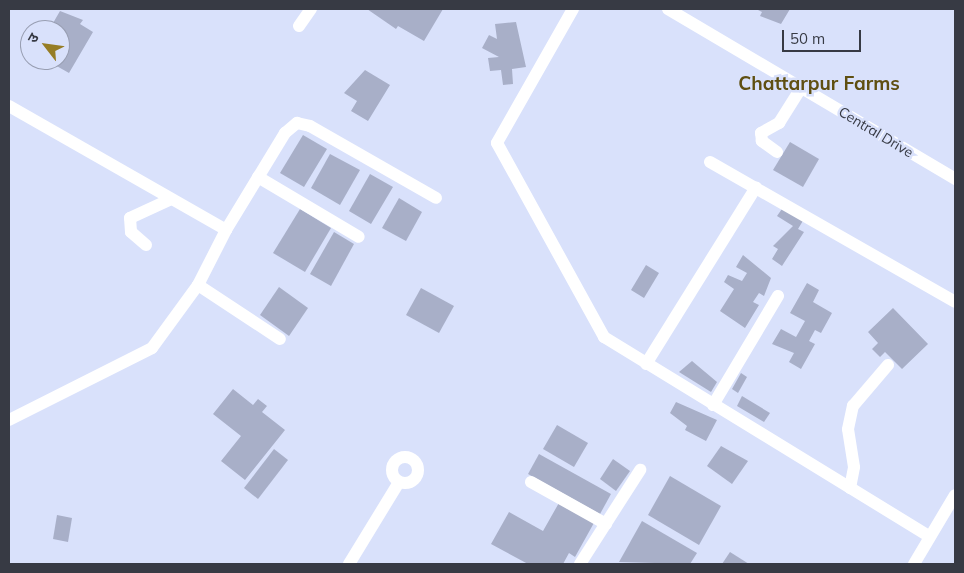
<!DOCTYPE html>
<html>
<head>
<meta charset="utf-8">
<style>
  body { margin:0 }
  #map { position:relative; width:964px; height:573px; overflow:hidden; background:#d9e1fb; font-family:Mulish,"Noto Sans Devanagari",sans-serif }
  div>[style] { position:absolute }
  .building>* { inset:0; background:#a8afc8 }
  .minor>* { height:12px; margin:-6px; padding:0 6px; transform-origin:6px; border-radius:6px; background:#fff }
  .minor>.ring { margin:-6px; padding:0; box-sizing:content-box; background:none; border:12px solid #fff; border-radius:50% }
  span { translate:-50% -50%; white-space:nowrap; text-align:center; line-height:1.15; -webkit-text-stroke:5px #d9e1fb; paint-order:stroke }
  .street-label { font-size:14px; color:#373a44 }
  .district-label { font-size:19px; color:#5f4f11; font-weight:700 }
  .frame { position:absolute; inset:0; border:10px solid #373a44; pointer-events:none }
  .north { position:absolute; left:20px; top:20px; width:50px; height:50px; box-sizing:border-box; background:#d9e1fb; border:1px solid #989eb2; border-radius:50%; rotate:300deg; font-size:14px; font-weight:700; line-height:20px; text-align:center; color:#373a44 }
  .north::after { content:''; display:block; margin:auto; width:18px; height:22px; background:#967d25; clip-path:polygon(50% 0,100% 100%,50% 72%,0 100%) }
  .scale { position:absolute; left:782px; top:30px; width:79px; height:22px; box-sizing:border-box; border:2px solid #373a44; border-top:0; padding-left:6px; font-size:15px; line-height:18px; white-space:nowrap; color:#373a44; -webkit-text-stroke:4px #d9e1fb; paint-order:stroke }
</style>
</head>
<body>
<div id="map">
  <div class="building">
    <div style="clip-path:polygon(367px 9px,443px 9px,424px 41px,398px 26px,396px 29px)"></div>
    <div style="clip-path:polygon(756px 9px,790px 9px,781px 24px,760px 16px,762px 12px)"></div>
    <div style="clip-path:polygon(60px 11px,83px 20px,80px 24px,93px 32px,69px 73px,46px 60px,60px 60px,60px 30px,49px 30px)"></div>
    <div style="clip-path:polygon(516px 22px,526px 67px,512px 69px,513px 84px,503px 85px,501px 70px,490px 71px,488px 58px,499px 57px,482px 48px,489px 35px,497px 39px,495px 24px)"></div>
    <div style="clip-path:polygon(365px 70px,390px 85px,368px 121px,351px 111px,357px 101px,344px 93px)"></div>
    <div style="clip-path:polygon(303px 135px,327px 149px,304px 187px,280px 173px)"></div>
    <div style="clip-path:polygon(790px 142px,819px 159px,803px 187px,773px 170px)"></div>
    <div style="clip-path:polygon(330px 154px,360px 170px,340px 205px,311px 188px)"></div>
    <div style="clip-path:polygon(370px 174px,393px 187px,371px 224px,349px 211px)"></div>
    <div style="clip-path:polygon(399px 198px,422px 212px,406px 241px,382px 228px)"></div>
    <div style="clip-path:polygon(784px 206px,804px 219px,798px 229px,804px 232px,782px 266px,772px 259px,778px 249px,773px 246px,793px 226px,777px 216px)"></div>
    <div style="clip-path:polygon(300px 209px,331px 228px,305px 272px,273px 253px)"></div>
    <div style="clip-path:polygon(334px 232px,354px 244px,331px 286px,310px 274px)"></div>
    <div style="clip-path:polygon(743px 255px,771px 278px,764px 296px,759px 293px,753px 302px,759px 305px,745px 328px,720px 311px,734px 289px,724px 282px,728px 275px,742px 281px,747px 273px,736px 267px)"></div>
    <div style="clip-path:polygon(646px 265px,659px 273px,644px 298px,631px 290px)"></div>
    <div style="clip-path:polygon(807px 283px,819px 290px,813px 302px,832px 313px,821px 333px,815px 330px,809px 341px,815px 344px,801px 369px,789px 362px,794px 353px,772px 344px,781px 329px,796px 337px,805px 321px,790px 313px)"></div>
    <div style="clip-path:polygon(279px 287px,308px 308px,289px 336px,260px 315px)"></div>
    <div style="clip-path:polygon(421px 288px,454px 306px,439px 333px,406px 315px)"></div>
    <div style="clip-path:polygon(893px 308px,928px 344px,902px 369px,885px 352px,880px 357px,872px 349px,878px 343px,868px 332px)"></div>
    <div style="clip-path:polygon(692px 361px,717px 382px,711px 392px,679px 372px)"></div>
    <div style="clip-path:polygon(741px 373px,747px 377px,738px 393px,732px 389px)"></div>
    <div style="clip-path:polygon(233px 389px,253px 405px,258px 399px,267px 406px,262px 412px,285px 430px,245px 480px,221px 461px,241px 436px,213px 414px)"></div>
    <div style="clip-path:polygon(742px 396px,770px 413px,764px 422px,737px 406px)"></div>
    <div style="clip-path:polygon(676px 402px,717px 420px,706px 441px,685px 430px,687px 426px,670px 413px)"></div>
    <div style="clip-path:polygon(557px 425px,588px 443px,574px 467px,543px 449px)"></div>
    <div style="clip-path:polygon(721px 446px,748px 461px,732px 484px,707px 466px)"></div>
    <div style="clip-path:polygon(274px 449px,288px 460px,258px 499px,244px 488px)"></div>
    <div style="clip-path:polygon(539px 454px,611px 494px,600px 514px,528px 474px)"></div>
    <div style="clip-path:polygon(613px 459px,630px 471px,616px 491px,600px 479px)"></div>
    <div style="clip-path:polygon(670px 476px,721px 506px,699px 545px,648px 515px)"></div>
    <div style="clip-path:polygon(560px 501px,595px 521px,575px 557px,569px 553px,563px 564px,528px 564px,491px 544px,509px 512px,543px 531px)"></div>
    <div style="clip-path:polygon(57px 515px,72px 518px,68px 542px,53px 539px)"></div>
    <div style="clip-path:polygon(642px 521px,697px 553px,690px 564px,619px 562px)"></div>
    <div style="clip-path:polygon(730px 552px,749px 564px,722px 564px)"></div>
  </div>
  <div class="minor">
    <div style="left:573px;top:9px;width:154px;rotate:119.6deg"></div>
    <div style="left:497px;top:143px;width:222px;rotate:61.1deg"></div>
    <div style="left:604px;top:337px;width:382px;rotate:31.5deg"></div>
    <div style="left:668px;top:9px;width:334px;rotate:30.6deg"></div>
    <div style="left:299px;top:26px;width:21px;rotate:-55deg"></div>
    <div style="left:9px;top:106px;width:250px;rotate:29.7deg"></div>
    <div style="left:777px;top:152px;width:19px;rotate:-144deg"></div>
    <div style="left:762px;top:141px;width:8px;rotate:-97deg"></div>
    <div style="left:761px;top:133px;width:21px;rotate:-29deg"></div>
    <div style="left:779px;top:123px;width:41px;rotate:-57.8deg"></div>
    <div style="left:710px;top:162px;width:282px;rotate:29.7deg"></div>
    <div style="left:258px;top:177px;width:117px;rotate:30.7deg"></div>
    <div style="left:146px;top:245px;width:20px;rotate:-139deg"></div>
    <div style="left:131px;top:232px;width:14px;rotate:-94deg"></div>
    <div style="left:130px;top:218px;width:43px;rotate:-24.8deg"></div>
    <div style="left:198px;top:285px;width:98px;rotate:33.4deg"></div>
    <div style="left:646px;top:364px;width:208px;rotate:-58.1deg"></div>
    <div style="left:713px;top:405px;width:127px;rotate:-59.2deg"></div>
    <div style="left:9px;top:420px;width:160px;rotate:-26.7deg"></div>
    <div style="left:152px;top:348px;width:78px;rotate:-53.9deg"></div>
    <div style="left:198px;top:285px;width:62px;rotate:-63deg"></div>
    <div style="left:226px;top:230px;width:114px;rotate:-58.7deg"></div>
    <div style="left:285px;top:133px;width:16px;rotate:-40deg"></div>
    <div style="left:297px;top:123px;width:13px;rotate:13deg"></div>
    <div style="left:310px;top:126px;width:145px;rotate:29.7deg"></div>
    <div class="ring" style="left:392px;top:457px;width:14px;height:14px"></div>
    <div style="left:531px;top:482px;width:86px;rotate:29.2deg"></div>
    <div style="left:850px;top:488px;width:21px;rotate:-79deg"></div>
    <div style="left:854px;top:467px;width:38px;rotate:-99deg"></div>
    <div style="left:848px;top:429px;width:24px;rotate:-78deg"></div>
    <div style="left:853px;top:406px;width:54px;rotate:-49.5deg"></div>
    <div style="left:349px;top:564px;width:96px;rotate:-58.6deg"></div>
    <div style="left:580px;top:564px;width:112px;rotate:-57.4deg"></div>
    <div style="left:914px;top:564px;width:80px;rotate:-59.3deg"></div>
  </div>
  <div class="street-label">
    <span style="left:876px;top:132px;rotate:31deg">Central Drive</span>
  </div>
  <div class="district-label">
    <span style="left:819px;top:84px">Chattarpur Farms</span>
  </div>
  <div class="frame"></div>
  <div class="north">उ</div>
  <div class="scale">50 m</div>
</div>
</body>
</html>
